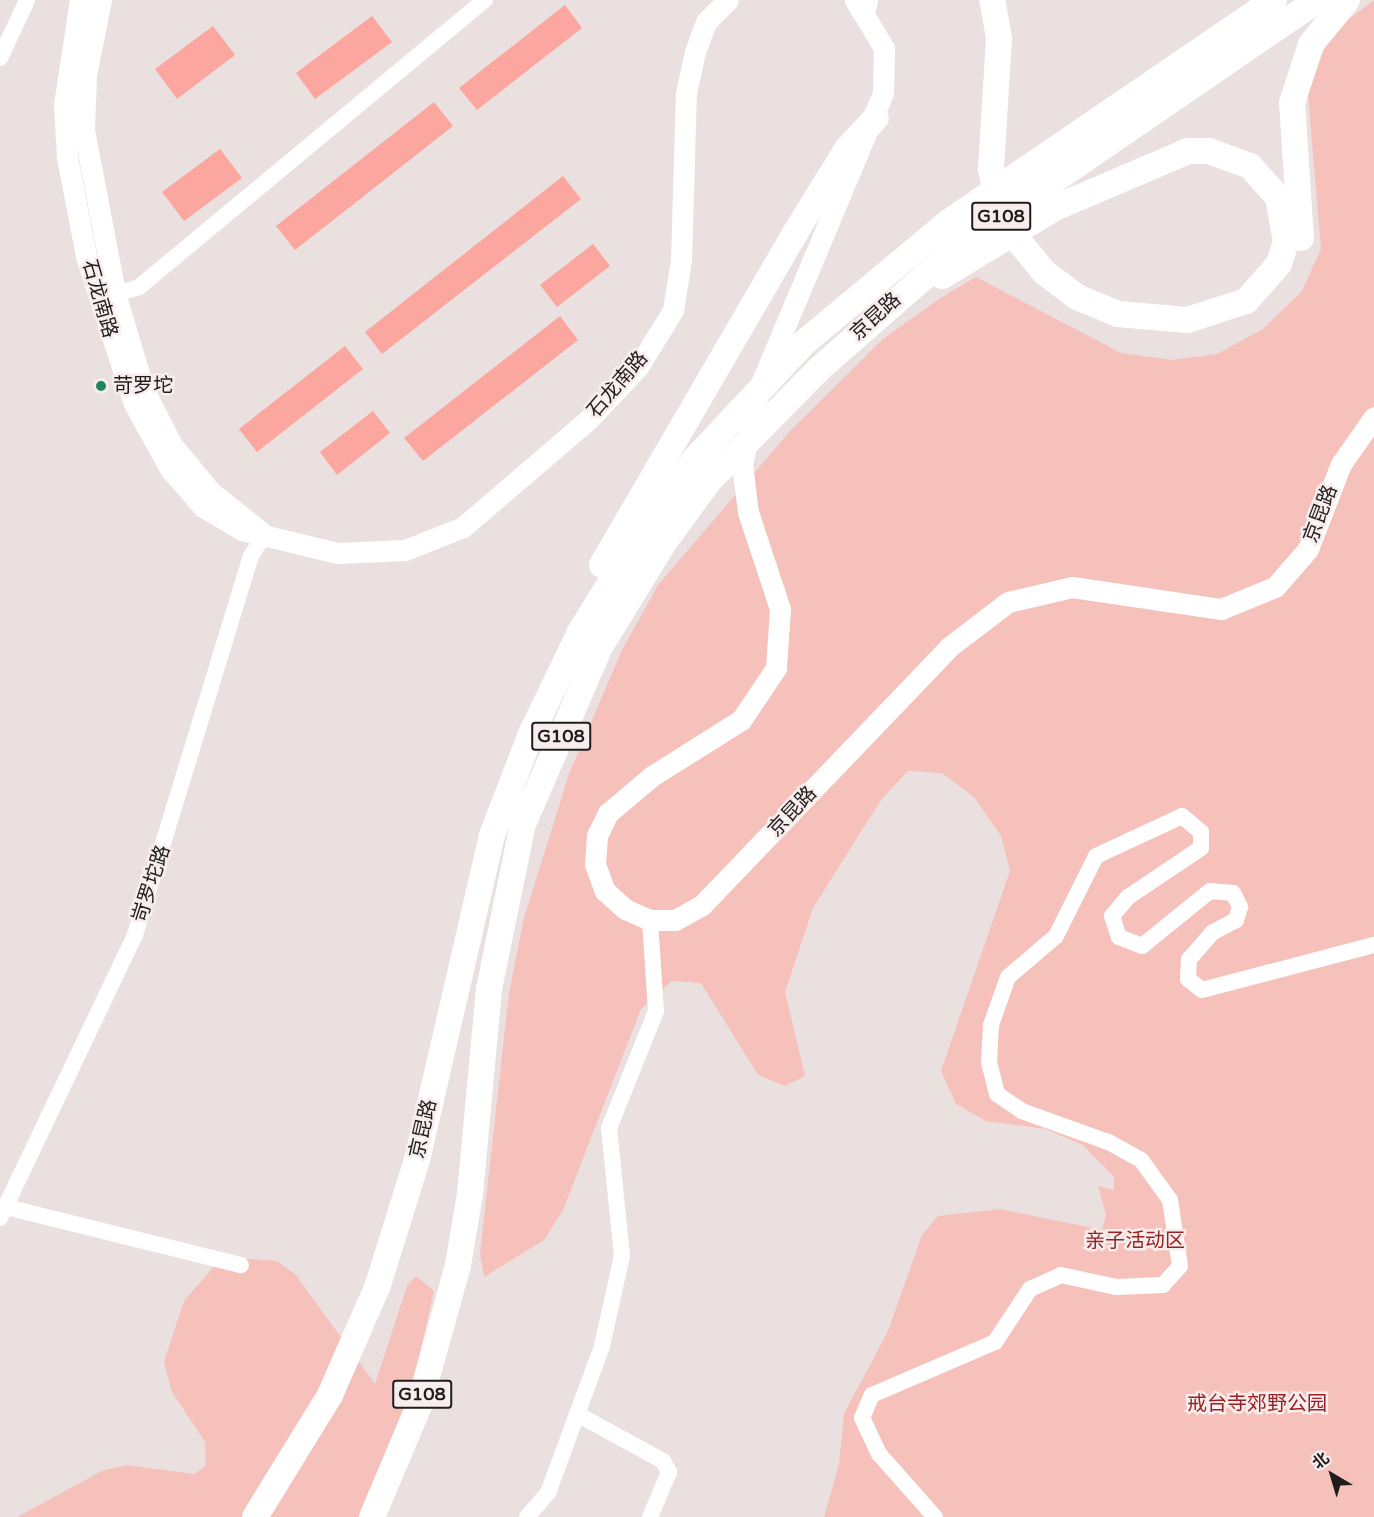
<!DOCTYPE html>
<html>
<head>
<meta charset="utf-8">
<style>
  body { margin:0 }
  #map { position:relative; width:1374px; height:1517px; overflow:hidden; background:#eae0df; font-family:"Varela Round","Noto Sans SC",sans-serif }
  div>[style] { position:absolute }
  .green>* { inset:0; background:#f6c0bb }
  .building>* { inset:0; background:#fba69f }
  .minor>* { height:16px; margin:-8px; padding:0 8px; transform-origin:8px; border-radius:8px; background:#fff }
  .major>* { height:21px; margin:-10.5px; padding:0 10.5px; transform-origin:10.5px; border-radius:10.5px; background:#fff }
  .highway>* { height:26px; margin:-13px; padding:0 13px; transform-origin:13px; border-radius:13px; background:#fff }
  .dots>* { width:16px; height:16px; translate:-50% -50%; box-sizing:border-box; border:3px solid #f7edec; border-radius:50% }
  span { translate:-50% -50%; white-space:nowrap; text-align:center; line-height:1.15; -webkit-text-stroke:5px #f7edec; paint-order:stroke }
  .shield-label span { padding:2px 4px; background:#f7edec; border:2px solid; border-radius:4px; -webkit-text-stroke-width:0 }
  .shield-label { font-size:18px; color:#201d1c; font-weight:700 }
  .street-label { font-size:20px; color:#201d1c }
  .poi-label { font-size:20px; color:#201d1c }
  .left { translate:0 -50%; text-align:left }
  .park-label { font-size:20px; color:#9a2225 }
  .north { position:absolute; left:1302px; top:1445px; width:60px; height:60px; -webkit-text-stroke:4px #f7edec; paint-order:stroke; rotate:322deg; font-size:16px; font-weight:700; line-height:24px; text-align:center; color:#201d1c }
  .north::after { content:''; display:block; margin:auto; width:21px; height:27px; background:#201d1c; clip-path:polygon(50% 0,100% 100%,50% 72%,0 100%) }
</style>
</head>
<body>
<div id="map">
  <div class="green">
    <div style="clip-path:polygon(1374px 0,1374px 1517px,824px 1517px,839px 1464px,844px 1414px,888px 1331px,922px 1235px,938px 1216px,1000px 1209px,1102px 1230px,1106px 1215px,1098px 1186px,1114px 1190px,1114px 1177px,1083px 1145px,1045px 1129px,986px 1121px,956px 1104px,941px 1071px,1010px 871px,1001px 836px,974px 797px,942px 773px,908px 771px,881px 800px,813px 908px,785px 992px,805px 1076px,785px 1086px,758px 1075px,701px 983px,672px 981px,641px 1009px,563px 1210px,544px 1240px,484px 1277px,480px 1254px,509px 993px,524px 918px,569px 774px,621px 652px,658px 585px,791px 430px,883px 339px,939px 299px,976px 277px,1121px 353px,1172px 360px,1217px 354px,1263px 329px,1302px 291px,1321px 249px,1308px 94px,1324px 49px,1348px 20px)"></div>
    <div style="clip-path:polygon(235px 1258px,277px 1261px,295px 1274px,375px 1384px,407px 1286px,416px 1276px,434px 1291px,407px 1409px,360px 1517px,17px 1517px,102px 1471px,126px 1465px,194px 1474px,206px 1466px,205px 1442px,172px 1392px,164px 1362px,184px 1301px,217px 1263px)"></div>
  </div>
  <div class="building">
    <div style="clip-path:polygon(565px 5px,582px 28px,477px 110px,459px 88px)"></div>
    <div style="clip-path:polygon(372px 16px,392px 42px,315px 99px,296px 73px)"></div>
    <div style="clip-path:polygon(213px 26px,235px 55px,177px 99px,155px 69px)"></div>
    <div style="clip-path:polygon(434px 102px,453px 126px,295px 250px,276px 226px)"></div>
    <div style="clip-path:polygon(220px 149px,242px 178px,184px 221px,162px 192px)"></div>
    <div style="clip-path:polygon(563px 176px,581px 199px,382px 354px,365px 332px)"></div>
    <div style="clip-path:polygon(593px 244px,610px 266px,557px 307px,540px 285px)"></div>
    <div style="clip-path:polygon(560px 316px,578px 340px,423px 461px,404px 438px)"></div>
    <div style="clip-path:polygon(345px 346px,363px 369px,257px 452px,239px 429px)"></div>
    <div style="clip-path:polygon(373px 411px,390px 433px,337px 475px,320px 452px)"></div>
  </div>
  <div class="minor">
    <div style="left:0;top:58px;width:64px;rotate:-65deg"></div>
    <div style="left:105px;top:297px;width:35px;rotate:-16deg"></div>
    <div style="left:139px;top:287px;width:450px;rotate:-39.7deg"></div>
    <div style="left:6px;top:1207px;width:242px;rotate:13.9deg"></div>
    <div style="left:0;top:1218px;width:314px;rotate:-64.5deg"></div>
    <div style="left:135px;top:935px;width:396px;rotate:-73deg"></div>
    <div style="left:251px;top:556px;width:25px;rotate:-58deg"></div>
    <div style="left:577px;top:1414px;width:98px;rotate:28.7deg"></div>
    <div style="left:663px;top:1461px;width:13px;rotate:61deg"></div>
    <div style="left:669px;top:1472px;width:49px;rotate:112.9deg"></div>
    <div style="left:527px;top:1517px;width:32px;rotate:-49deg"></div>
    <div style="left:548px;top:1493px;width:157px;rotate:-69.8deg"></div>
    <div style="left:602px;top:1346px;width:92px;rotate:-77.5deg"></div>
    <div style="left:622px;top:1256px;width:129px;rotate:-95.8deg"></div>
    <div style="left:609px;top:1128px;width:126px;rotate:-68.1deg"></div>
    <div style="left:656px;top:1011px;width:91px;rotate:-93.8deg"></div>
    <div style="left:935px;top:1517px;width:84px;rotate:-131.6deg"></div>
    <div style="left:879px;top:1454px;width:40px;rotate:-115deg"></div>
    <div style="left:862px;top:1418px;width:25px;rotate:-67deg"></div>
    <div style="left:872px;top:1395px;width:134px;rotate:-23.3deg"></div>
    <div style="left:995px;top:1342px;width:64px;rotate:-56.6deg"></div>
    <div style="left:1030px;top:1289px;width:34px;rotate:-24deg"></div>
    <div style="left:1061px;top:1275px;width:56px;rotate:12.3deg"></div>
    <div style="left:1116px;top:1287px;width:47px;rotate:-2.4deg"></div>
    <div style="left:1163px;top:1285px;width:25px;rotate:-48deg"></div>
    <div style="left:1180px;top:1266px;width:67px;rotate:-98.6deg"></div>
    <div style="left:1170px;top:1200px;width:49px;rotate:-125.9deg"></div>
    <div style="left:1141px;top:1160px;width:38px;rotate:-151deg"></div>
    <div style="left:1108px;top:1142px;width:91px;rotate:-160.2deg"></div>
    <div style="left:1022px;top:1111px;width:30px;rotate:-146deg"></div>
    <div style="left:997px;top:1094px;width:33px;rotate:-104deg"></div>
    <div style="left:989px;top:1062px;width:37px;rotate:-87deg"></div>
    <div style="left:991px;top:1025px;width:51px;rotate:-70.5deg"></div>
    <div style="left:1008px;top:977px;width:63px;rotate:-40.5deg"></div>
    <div style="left:1056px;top:936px;width:89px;rotate:-63.4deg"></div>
    <div style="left:1096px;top:856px;width:95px;rotate:-24.9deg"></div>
    <div style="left:1182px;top:816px;width:25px;rotate:40deg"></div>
    <div style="left:1201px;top:832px;width:16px;rotate:90deg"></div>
    <div style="left:1201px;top:848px;width:88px;rotate:146.1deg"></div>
    <div style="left:1128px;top:897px;width:25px;rotate:130deg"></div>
    <div style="left:1112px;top:916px;width:22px;rotate:72deg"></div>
    <div style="left:1119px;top:937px;width:25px;rotate:21deg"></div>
    <div style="left:1142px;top:946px;width:87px;rotate:-39deg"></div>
    <div style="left:1210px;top:891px;width:23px;rotate:5deg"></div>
    <div style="left:1233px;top:893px;width:16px;rotate:63deg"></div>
    <div style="left:1240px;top:907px;width:14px;rotate:107deg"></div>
    <div style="left:1236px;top:920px;width:27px;rotate:152deg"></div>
    <div style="left:1212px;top:933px;width:35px;rotate:131deg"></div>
    <div style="left:1189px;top:959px;width:20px;rotate:93deg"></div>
    <div style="left:1188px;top:979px;width:18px;rotate:38deg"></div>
    <div style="left:1202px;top:990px;width:178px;rotate:-14.7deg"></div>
  </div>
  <div class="major">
    <div style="left:80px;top:0;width:106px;rotate:98.7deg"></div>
    <div style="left:64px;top:105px;width:52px;rotate:86.7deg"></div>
    <div style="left:67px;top:157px;width:101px;rotate:79.1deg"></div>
    <div style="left:86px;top:256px;width:156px;rotate:72deg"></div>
    <div style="left:134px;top:404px;width:74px;rotate:61deg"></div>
    <div style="left:170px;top:469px;width:50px;rotate:49deg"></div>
    <div style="left:203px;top:507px;width:45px;rotate:30.5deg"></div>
    <div style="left:242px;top:530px;width:98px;rotate:13.6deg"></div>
    <div style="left:337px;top:553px;width:68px;rotate:-2.5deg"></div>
    <div style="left:405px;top:550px;width:62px;rotate:-21.6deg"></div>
    <div style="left:463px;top:527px;width:166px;rotate:-40.6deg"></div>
    <div style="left:589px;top:419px;width:71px;rotate:-46.7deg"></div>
    <div style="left:638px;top:367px;width:67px;rotate:-58.4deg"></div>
    <div style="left:673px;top:310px;width:51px;rotate:-80.9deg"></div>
    <div style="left:681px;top:260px;width:167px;rotate:-88.3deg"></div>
    <div style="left:686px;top:93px;width:42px;rotate:-77.6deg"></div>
    <div style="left:695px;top:52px;width:32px;rotate:-70deg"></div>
    <div style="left:706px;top:22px;width:31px;rotate:-45deg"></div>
    <div style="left:101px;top:0;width:76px;rotate:101.3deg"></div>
    <div style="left:86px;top:75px;width:55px;rotate:92.1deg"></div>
    <div style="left:84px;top:130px;width:166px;rotate:79.2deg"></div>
    <div style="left:115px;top:293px;width:101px;rotate:73.4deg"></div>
    <div style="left:144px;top:390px;width:62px;rotate:63deg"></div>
    <div style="left:172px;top:445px;width:61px;rotate:50.3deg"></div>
    <div style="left:211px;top:492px;width:63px;rotate:38.5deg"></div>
    <div style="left:855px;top:0;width:56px;rotate:58.9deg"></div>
    <div style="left:884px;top:48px;width:45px;rotate:91.3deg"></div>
    <div style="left:883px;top:93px;width:317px;rotate:112.8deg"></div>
    <div style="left:760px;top:385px;width:81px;rotate:102.8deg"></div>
    <div style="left:742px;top:464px;width:48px;rotate:82.9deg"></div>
    <div style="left:748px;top:512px;width:102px;rotate:71.7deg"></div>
    <div style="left:780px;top:609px;width:59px;rotate:93.9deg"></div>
    <div style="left:776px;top:668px;width:63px;rotate:123.9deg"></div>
    <div style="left:741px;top:720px;width:105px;rotate:147.8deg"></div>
    <div style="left:652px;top:776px;width:57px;rotate:139.9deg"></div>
    <div style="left:608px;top:813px;width:25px;rotate:116deg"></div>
    <div style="left:597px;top:836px;width:28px;rotate:94deg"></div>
    <div style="left:595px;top:864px;width:29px;rotate:70deg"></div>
    <div style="left:605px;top:891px;width:27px;rotate:42deg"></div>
    <div style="left:625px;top:909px;width:27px;rotate:24deg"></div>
    <div style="left:650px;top:920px;width:25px"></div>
    <div style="left:675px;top:920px;width:31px;rotate:-29deg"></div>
    <div style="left:702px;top:905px;width:357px;rotate:-46.2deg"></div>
    <div style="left:949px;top:647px;width:74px;rotate:-37.3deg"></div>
    <div style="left:1008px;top:602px;width:66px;rotate:-13.2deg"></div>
    <div style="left:1072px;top:587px;width:151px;rotate:8.4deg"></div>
    <div style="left:1221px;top:609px;width:58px;rotate:-22.2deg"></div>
    <div style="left:1275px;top:587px;width:50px;rotate:-49deg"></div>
    <div style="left:1308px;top:549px;width:91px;rotate:-68.8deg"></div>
    <div style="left:1341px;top:464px;width:57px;rotate:-54.9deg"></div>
  </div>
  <div class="highway">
    <div style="left:863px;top:9px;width:9px;rotate:-77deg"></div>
    <div style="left:1301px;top:238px;width:135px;rotate:-93.8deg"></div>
    <div style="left:1292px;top:103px;width:62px;rotate:-72.1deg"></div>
    <div style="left:1311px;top:44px;width:57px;rotate:-50.7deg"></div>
    <div style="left:942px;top:276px;width:39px;rotate:-31deg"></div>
    <div style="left:975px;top:256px;width:96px;rotate:-30.9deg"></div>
    <div style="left:1057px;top:207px;width:142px;rotate:-23.1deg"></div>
    <div style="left:1188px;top:151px;width:21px"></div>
    <div style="left:1209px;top:151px;width:44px;rotate:20.1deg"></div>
    <div style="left:1250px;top:166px;width:42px;rotate:47.9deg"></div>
    <div style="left:1278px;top:197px;width:46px;rotate:79.9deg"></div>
    <div style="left:1286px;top:242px;width:23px;rotate:108deg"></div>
    <div style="left:1279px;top:264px;width:50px;rotate:131.7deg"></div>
    <div style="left:1246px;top:301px;width:62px;rotate:162.1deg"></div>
    <div style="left:1187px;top:320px;width:69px;rotate:-175deg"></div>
    <div style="left:1118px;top:314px;width:44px;rotate:-157.5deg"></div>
    <div style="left:1077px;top:297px;width:40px;rotate:-143deg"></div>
    <div style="left:1045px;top:273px;width:45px;rotate:-129.6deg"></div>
    <div style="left:1016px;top:238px;width:36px;rotate:-117deg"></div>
    <div style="left:1000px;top:206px;width:38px;rotate:-104deg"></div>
    <div style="left:991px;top:169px;width:131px;rotate:-86.5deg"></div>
    <div style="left:999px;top:38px;width:39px;rotate:-100deg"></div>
    <div style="left:602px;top:565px;width:384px;rotate:-59.8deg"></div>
    <div style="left:795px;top:233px;width:99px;rotate:-58.2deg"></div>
    <div style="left:847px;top:149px;width:42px;rotate:-46.9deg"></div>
    <div style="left:255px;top:1517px;width:143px;rotate:-58.4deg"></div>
    <div style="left:330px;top:1395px;width:120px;rotate:-66.4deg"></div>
    <div style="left:378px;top:1285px;width:131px;rotate:-72.7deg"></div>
    <div style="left:417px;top:1160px;width:334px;rotate:-77deg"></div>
    <div style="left:492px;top:835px;width:108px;rotate:-68.9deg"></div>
    <div style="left:531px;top:734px;width:113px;rotate:-64.3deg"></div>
    <div style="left:580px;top:632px;width:100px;rotate:-58.5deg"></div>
    <div style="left:632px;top:547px;width:108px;rotate:-54.4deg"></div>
    <div style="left:695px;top:459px;width:162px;rotate:-46.8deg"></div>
    <div style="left:806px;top:341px;width:187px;rotate:-39.8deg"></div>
    <div style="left:950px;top:221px;width:392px;rotate:-34.3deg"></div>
    <div style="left:372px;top:1517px;width:121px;rotate:-67.1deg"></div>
    <div style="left:419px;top:1406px;width:146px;rotate:-74.5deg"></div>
    <div style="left:458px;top:1265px;width:72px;rotate:-80.4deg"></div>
    <div style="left:470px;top:1194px;width:206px;rotate:-84.7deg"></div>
    <div style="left:489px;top:989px;width:168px;rotate:-78.4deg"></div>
    <div style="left:523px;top:824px;width:193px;rotate:-66.5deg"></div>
    <div style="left:600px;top:647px;width:121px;rotate:-58.5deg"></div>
    <div style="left:663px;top:544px;width:78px;rotate:-53.9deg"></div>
    <div style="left:709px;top:481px;width:157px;rotate:-45.5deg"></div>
    <div style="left:819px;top:369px;width:193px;rotate:-41.2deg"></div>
    <div style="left:964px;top:242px;width:428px;rotate:-34.4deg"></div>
  </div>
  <div class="dots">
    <div style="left:101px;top:386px;background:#1f8560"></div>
  </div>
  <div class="shield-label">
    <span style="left:1001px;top:216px">G108</span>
    <span style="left:561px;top:736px">G108</span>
    <span style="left:422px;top:1394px">G108</span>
  </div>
  <div class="street-label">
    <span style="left:99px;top:299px;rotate:74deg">石龙南路</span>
    <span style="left:876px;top:317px;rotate:-42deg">京昆路</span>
    <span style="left:618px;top:385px;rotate:-49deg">石龙南路</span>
    <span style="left:1321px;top:514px;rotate:-69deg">京昆路</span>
    <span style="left:793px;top:812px;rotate:-47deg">京昆路</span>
    <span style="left:152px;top:884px;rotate:-72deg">岢罗坨路</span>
    <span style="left:424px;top:1129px;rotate:-77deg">京昆路</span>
  </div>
  <div class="poi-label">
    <span class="left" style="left:113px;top:386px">苛罗坨</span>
  </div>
  <div class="park-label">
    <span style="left:1135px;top:1241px">亲子活动区</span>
    <span style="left:1257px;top:1404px">戒台寺郊野公园</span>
  </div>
  <div class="north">北</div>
</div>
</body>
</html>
